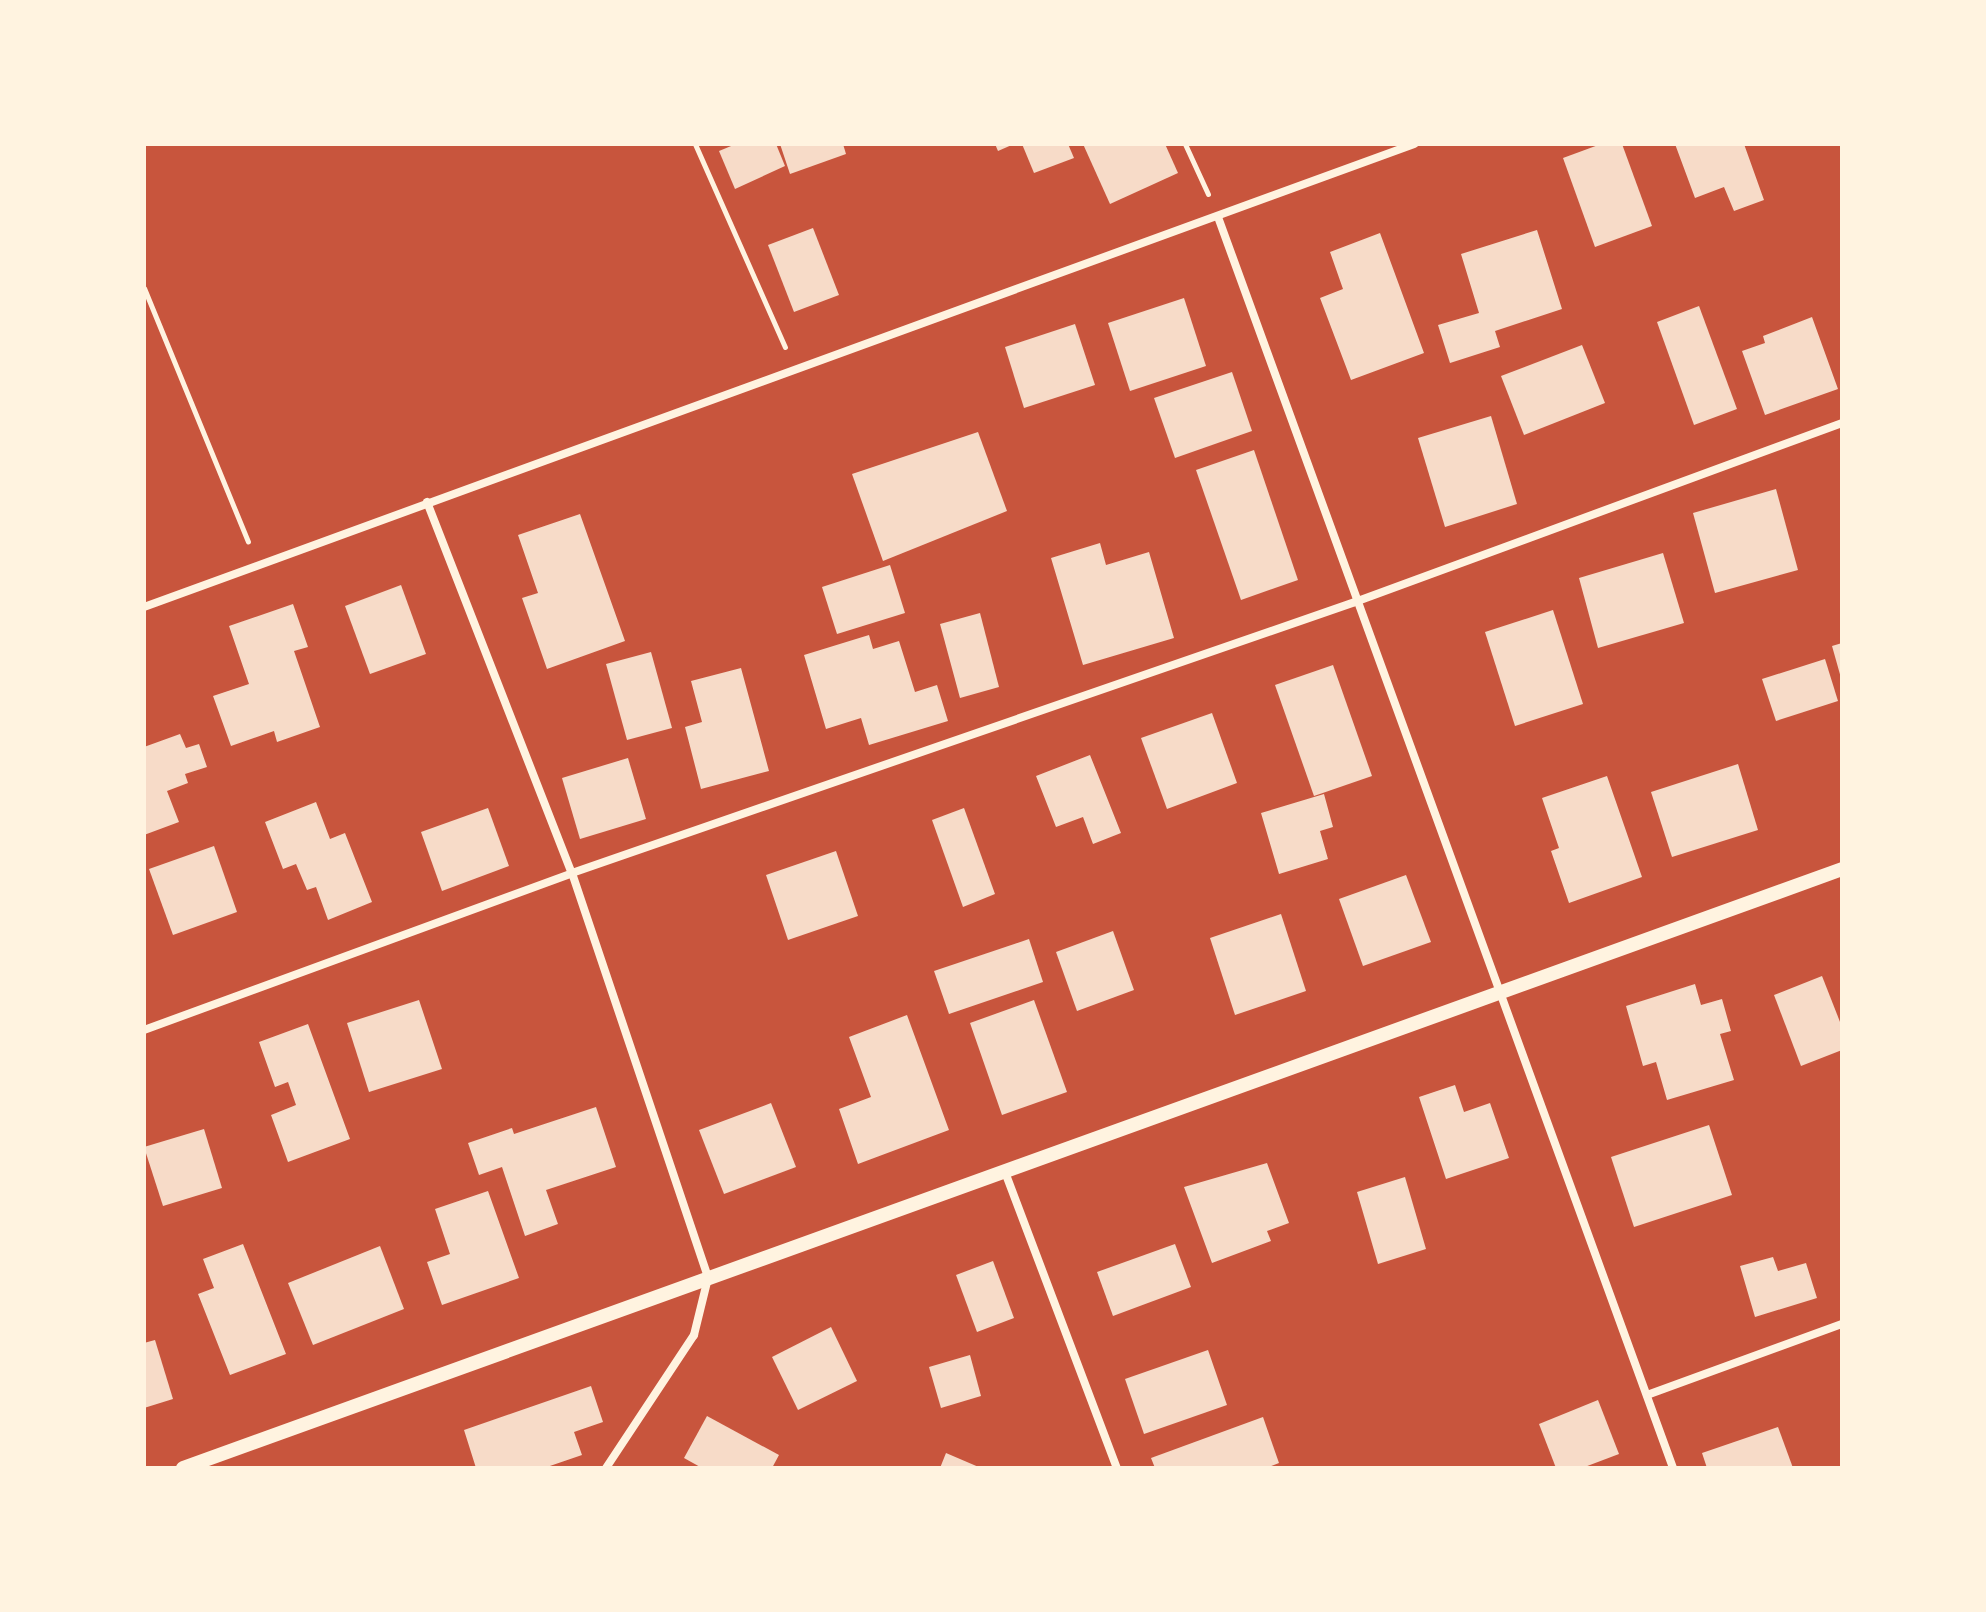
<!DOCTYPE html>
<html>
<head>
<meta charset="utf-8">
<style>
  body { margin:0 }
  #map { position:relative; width:1986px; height:1612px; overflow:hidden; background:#c8553d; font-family:"DM Sans",sans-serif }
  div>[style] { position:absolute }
  .building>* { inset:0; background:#f7dbc8 }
  .path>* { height:5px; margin:-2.5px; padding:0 2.5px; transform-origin:2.5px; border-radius:2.5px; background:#fff3e0 }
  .minor>* { height:8px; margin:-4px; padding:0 4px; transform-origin:4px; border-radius:4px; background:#fff3e0 }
  .tertiary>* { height:14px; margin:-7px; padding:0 7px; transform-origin:7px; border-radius:7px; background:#fff3e0 }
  span { translate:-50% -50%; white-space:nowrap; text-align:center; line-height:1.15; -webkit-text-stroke:6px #fff3e0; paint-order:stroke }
  .frame { position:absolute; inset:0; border:146px solid #fff3e0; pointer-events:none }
</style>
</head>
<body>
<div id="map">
  <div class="building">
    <div style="clip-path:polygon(736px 144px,776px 144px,785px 166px,735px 189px,719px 151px)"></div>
    <div style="clip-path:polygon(780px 144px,843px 144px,846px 154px,790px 174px)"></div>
    <div style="clip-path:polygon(995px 144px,1014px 144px,998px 151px)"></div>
    <div style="clip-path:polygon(1022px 144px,1068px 144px,1074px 158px,1034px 173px)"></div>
    <div style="clip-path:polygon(1083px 144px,1165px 144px,1178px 173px,1110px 204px)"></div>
    <div style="clip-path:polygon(1601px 144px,1622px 144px,1652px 226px,1595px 247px,1563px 158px)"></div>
    <div style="clip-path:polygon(1675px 144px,1744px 144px,1764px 200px,1734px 211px,1724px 187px,1695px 198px)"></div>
    <div style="clip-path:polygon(813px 228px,839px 295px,794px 312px,768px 245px)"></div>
    <div style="clip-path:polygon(1537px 230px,1562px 309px,1495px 331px,1500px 347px,1450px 363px,1438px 325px,1479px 313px,1461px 254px)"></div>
    <div style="clip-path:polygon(1380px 233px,1424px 353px,1351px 380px,1320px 298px,1343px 289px,1330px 252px)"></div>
    <div style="clip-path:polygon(1184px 298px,1206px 366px,1130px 391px,1108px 323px)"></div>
    <div style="clip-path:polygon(1699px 306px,1737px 409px,1694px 425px,1657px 322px)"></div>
    <div style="clip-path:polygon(1812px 317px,1838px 389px,1765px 415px,1742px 351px,1765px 343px,1763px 336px)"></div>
    <div style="clip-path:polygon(1075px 324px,1095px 385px,1024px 408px,1005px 347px)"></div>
    <div style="clip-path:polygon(1582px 345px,1605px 403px,1524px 435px,1501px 376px)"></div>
    <div style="clip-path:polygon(1232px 372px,1252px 431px,1175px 458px,1154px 398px)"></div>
    <div style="clip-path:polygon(1491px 416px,1517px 504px,1445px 527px,1418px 438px)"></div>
    <div style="clip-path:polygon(978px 432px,1007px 511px,883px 561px,852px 474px)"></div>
    <div style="clip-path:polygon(1254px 450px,1298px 580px,1241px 600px,1196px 470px)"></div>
    <div style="clip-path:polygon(1776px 489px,1798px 570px,1715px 593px,1693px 513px)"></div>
    <div style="clip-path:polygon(580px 514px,625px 641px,547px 669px,522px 598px,538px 593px,518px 535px)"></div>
    <div style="clip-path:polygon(1100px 543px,1106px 565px,1149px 552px,1174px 638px,1083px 665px,1051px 558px)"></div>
    <div style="clip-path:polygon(1663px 553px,1684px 623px,1598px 648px,1579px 578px)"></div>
    <div style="clip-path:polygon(890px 565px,905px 613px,837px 634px,822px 587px)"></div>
    <div style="clip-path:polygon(401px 585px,426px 654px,370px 674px,345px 606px)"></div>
    <div style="clip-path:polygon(293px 604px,308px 647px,294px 651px,320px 727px,277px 742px,274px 731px,231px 746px,213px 696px,249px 684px,229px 626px)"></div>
    <div style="clip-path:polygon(1553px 610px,1583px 704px,1515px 726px,1485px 632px)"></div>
    <div style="clip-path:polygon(980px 613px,999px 687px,960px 698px,940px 624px)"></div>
    <div style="clip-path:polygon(869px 635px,873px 649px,899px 641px,915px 692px,937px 685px,948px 721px,869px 745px,861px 718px,826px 729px,804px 655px)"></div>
    <div style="clip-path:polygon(1842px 643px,1842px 678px,1841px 678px,1832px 646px)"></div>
    <div style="clip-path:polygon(651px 652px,672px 728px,627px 740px,606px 664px)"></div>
    <div style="clip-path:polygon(1825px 659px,1838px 701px,1776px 721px,1762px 679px)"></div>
    <div style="clip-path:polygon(1333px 665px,1372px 776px,1314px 796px,1275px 685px)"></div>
    <div style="clip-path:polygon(741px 668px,769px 771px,701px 789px,685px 727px,702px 722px,691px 681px)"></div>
    <div style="clip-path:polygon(1212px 713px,1237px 783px,1167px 809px,1141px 738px)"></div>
    <div style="clip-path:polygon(180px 734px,186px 748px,199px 744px,207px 767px,185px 774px,188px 783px,167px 791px,179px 822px,144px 835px,144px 747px)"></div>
    <div style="clip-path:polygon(1090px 755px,1121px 833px,1093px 844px,1083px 817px,1056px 827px,1036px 776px)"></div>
    <div style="clip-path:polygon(628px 758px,646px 819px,580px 839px,562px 778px)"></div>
    <div style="clip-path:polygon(1738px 764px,1758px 830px,1672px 857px,1651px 792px)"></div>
    <div style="clip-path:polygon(1607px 776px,1642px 877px,1569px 903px,1551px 851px,1559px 848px,1542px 798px)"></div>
    <div style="clip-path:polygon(1324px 794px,1333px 827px,1320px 831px,1328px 859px,1279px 874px,1261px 813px)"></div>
    <div style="clip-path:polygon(316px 802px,330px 839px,345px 833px,372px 902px,328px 920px,316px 887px,307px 890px,296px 864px,283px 869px,265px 822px)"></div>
    <div style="clip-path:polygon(488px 808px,509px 866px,442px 891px,421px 832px)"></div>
    <div style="clip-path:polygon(964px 808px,995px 894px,963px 907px,932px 820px)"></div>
    <div style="clip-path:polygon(214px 846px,237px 912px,173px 935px,149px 869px)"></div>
    <div style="clip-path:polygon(836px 851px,858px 916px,788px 940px,766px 875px)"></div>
    <div style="clip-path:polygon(1406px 875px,1431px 942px,1363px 966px,1339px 899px)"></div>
    <div style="clip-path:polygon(1281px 914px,1306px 991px,1235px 1015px,1210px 938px)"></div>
    <div style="clip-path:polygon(1113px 931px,1134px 990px,1077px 1011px,1056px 952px)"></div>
    <div style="clip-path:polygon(1029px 939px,1043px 982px,949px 1014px,934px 971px)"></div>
    <div style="clip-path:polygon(1822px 976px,1842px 1027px,1842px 1050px,1801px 1066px,1774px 995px)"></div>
    <div style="clip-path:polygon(1695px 984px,1701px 1005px,1722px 999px,1731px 1031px,1720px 1034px,1734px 1080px,1667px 1100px,1656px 1062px,1643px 1066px,1626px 1006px)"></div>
    <div style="clip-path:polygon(419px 1000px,442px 1069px,369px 1092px,347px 1023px)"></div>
    <div style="clip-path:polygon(1034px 1000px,1067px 1092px,1002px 1115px,970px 1023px)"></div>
    <div style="clip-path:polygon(907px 1015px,949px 1130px,858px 1164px,839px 1109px,871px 1097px,849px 1037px)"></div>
    <div style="clip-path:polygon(308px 1024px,350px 1139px,288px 1162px,271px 1115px,296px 1105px,288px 1082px,275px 1087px,259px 1042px)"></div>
    <div style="clip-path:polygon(1455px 1085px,1464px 1112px,1490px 1103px,1509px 1158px,1446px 1179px,1419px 1097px)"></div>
    <div style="clip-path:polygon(771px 1103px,796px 1167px,724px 1194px,699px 1130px)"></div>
    <div style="clip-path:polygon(596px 1107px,616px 1167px,546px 1190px,558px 1224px,525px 1236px,502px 1167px,479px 1175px,468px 1143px,512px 1128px,514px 1134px)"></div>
    <div style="clip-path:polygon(1709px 1125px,1732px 1195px,1634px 1227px,1611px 1157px)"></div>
    <div style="clip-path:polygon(204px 1129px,222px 1188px,163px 1206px,144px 1147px)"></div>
    <div style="clip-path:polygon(1267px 1163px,1289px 1223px,1267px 1231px,1271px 1241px,1212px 1263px,1184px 1187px)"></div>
    <div style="clip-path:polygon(1405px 1177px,1426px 1249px,1378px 1264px,1357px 1192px)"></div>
    <div style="clip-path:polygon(488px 1191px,519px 1278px,442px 1305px,427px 1262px,450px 1254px,435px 1209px)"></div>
    <div style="clip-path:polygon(243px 1244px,286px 1354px,230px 1375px,198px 1294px,214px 1288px,203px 1259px)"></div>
    <div style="clip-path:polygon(1175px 1244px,1191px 1287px,1113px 1316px,1097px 1272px)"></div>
    <div style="clip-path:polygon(380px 1246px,404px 1309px,313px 1345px,288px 1283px)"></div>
    <div style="clip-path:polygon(1773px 1257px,1778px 1271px,1806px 1263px,1817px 1298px,1755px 1317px,1740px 1266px)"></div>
    <div style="clip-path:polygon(993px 1261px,1014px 1318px,977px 1332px,956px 1275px)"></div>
    <div style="clip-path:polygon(831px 1327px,857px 1381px,798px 1410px,772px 1357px)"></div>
    <div style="clip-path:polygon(155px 1340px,173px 1399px,144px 1408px,144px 1343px)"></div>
    <div style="clip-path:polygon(1208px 1350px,1227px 1405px,1144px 1434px,1125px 1379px)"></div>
    <div style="clip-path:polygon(970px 1355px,981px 1396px,941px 1408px,929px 1367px)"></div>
    <div style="clip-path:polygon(591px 1386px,603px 1422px,574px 1432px,582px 1455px,544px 1468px,476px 1468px,464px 1430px)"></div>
    <div style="clip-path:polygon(1598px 1400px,1619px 1454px,1582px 1468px,1556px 1468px,1539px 1424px)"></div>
    <div style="clip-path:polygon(707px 1416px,779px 1455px,772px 1468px,702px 1468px,684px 1458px)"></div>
    <div style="clip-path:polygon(1263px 1417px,1279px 1463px,1266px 1468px,1155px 1468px,1151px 1458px)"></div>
    <div style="clip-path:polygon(1778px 1427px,1793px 1468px,1707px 1468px,1702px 1453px)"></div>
    <div style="clip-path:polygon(946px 1453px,981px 1468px,940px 1468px)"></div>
  </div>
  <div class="path">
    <div style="left:695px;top:144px;width:222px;rotate:66.1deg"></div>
    <div style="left:1185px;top:144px;width:55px;rotate:65.3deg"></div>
    <div style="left:144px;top:288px;width:274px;rotate:67.7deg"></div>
  </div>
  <div class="minor">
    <div style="left:1218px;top:217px;width:1331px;rotate:70.01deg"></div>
    <div style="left:427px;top:502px;width:398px;rotate:68.7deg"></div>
    <div style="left:572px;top:873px;width:427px;rotate:71.4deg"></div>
    <div style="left:708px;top:1278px;width:59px;rotate:103.8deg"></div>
    <div style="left:694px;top:1335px;width:159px;rotate:123.5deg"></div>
    <div style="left:144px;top:607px;width:1352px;rotate:-20.03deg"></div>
    <div style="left:144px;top:1030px;width:456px;rotate:-20.1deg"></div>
    <div style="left:572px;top:873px;width:829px;rotate:-19.09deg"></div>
    <div style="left:1355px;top:602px;width:519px;rotate:-20.18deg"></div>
    <div style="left:1005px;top:1172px;width:316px;rotate:69.3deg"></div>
    <div style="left:1647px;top:1395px;width:208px;rotate:-20deg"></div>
  </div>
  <div class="tertiary">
    <div style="left:183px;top:1468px;width:1764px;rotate:-19.85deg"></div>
  </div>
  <div class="frame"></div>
</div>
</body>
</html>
